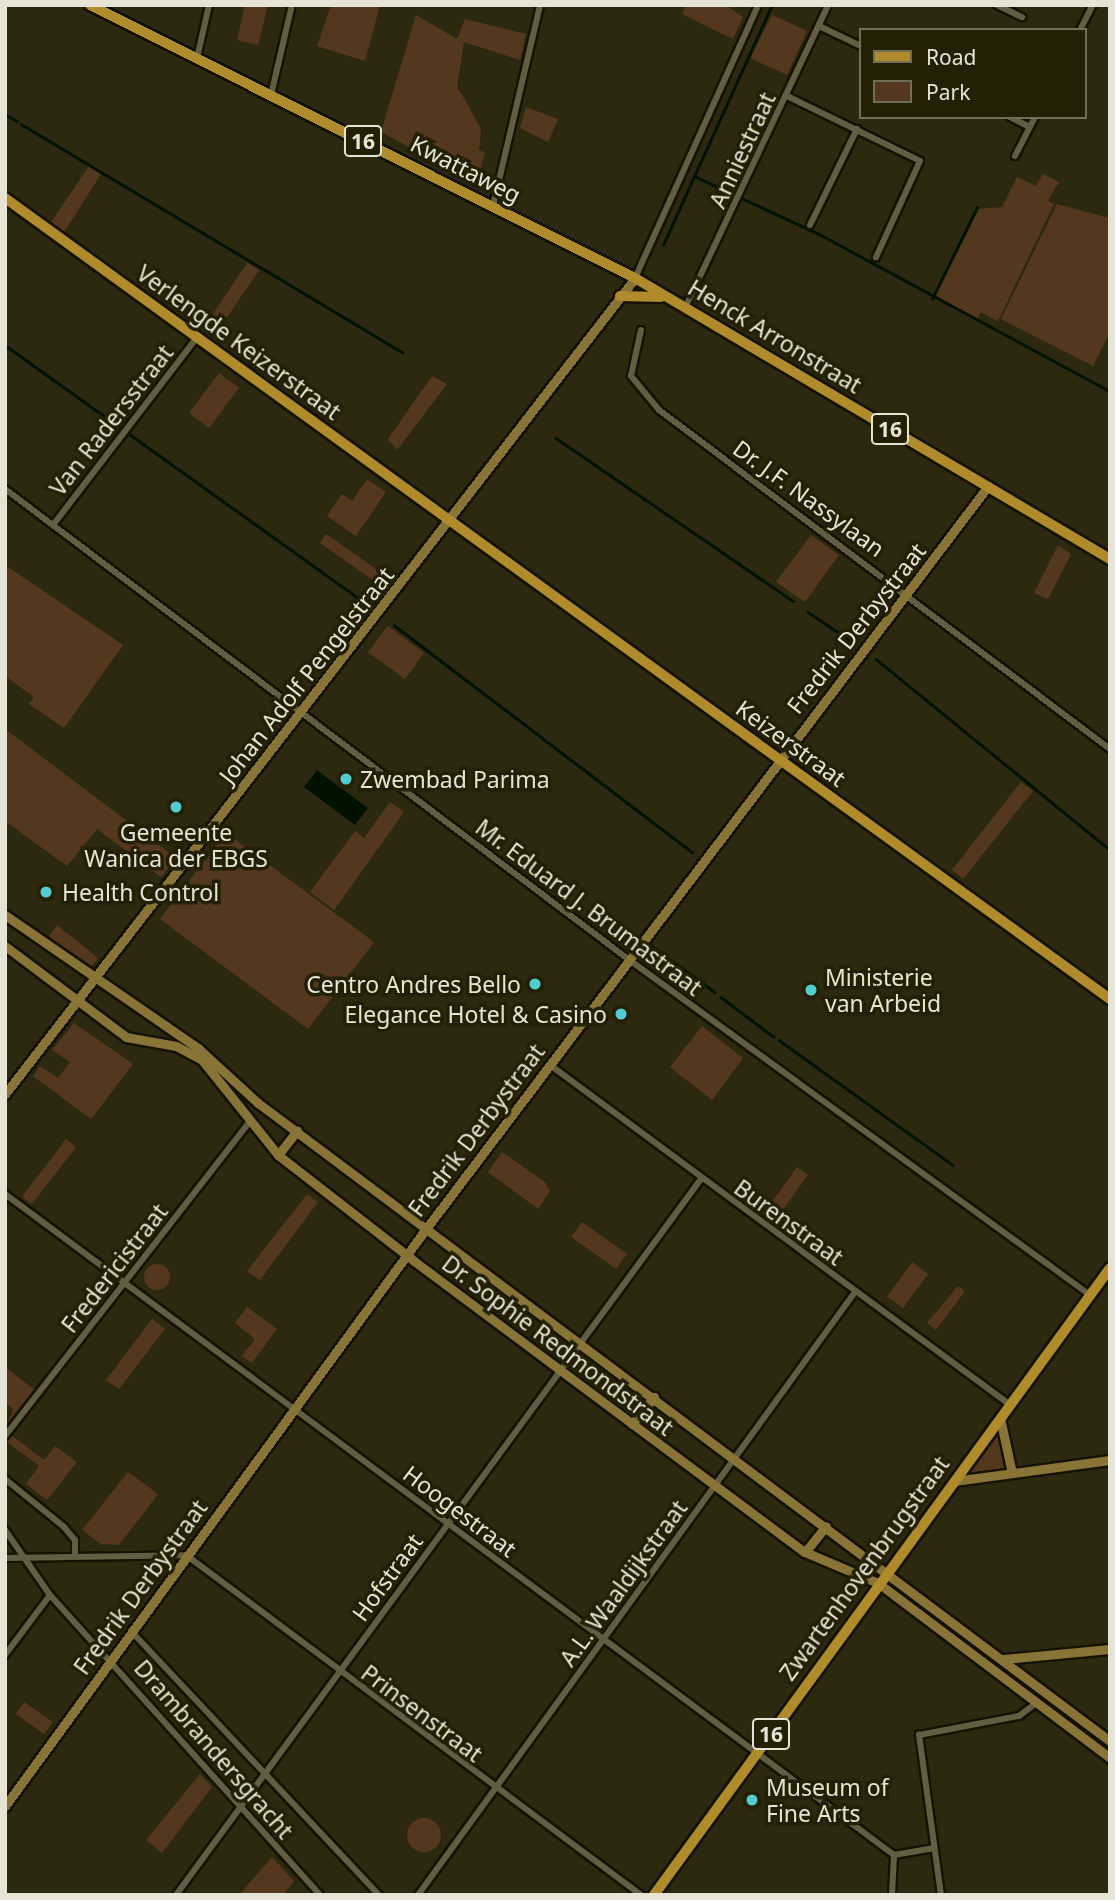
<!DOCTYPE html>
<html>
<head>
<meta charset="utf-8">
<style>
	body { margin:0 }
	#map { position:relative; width:1115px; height:1900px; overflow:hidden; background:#2d2910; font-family:"Noto Sans",sans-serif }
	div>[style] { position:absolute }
	.green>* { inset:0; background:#54381e }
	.round { border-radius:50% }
	.water>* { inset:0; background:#011300 }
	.stream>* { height:2.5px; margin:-1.25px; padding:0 1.25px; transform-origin:1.25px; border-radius:1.25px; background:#011300 }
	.roads { filter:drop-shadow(2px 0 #151200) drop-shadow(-2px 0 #151200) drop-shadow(0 2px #151200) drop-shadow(0 -2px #151200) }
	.street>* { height:6px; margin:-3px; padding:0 3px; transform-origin:3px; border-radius:3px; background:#625e43 }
	.secondary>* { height:9px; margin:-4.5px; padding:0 4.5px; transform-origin:4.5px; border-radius:4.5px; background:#897438 }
	.primary>* { height:10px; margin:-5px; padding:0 5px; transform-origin:5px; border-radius:5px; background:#af8b2c }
	.dots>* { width:19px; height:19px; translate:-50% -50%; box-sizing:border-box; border:4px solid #232006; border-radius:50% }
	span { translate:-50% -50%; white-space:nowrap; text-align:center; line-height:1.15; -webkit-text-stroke:7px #232006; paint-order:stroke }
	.shield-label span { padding:2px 5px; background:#232006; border:2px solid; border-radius:5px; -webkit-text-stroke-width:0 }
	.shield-label { font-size:21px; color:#e6e4d5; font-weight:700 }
	.street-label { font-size:23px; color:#e6e4d5 }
	.poi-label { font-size:23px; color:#e6e4d5 }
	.left { translate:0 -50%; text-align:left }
	.right { translate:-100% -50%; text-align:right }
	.frame { position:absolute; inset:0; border:7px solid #e6e4d5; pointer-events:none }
	.legend { position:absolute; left:859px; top:28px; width:228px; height:91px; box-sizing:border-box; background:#232006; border:2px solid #716e59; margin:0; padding:9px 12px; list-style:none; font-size:21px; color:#e6e4d5 }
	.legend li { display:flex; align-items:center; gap:14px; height:35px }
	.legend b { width:35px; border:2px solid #716e59 }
</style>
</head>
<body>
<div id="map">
	<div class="green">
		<div style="clip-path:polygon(245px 5px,268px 5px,258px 45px,237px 40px)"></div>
		<div style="clip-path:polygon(331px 5px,380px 5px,365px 61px,317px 46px)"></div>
		<div style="clip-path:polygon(686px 5px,726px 5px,743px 17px,733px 39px,682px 14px)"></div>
		<div style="clip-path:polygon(416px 15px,457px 39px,465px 19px,526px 34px,520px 60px,464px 42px,457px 86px,481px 129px,479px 150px,485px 153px,476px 183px,381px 132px)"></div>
		<div style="clip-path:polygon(772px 15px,807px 31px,787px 75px,750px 58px)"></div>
		<div style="clip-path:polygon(526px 107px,558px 119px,548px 142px,520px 128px)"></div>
		<div style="clip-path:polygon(89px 166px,101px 174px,63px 234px,50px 224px)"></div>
		<div style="clip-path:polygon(1043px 174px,1059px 182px,1048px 201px,1054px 204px,998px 321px,981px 312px,977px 320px,934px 298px,979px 209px,1002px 207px,1017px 177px,1036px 186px)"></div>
		<div style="clip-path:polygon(1057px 204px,1110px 218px,1110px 332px,1093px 366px,1001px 319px)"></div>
		<div style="clip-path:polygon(247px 263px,259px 270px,215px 335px,204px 327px)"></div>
		<div style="clip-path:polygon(219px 373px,239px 388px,209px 428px,189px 413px)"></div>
		<div style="clip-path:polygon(432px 376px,447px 384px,397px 450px,388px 439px)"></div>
		<div style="clip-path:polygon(367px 479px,386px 492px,356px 536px,327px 516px,342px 494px,352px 501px)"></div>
		<div style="clip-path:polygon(326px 534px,389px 578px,383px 587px,320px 543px)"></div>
		<div style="clip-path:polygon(811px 535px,839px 555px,805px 602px,776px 582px)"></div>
		<div style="clip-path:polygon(1058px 545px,1071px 554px,1048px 599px,1034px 593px)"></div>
		<div style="clip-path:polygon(5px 565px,123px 645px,64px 728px,29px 704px,34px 697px,5px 676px)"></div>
		<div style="clip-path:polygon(388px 626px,424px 653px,405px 679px,368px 652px)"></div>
		<div style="clip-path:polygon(5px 729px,176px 858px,161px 877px,97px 829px,67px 866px,5px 821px)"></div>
		<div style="clip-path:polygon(1021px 782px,1033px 791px,963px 879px,952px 870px)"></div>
		<div style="clip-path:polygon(390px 802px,404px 812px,334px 910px,310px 892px,355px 831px,364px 838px)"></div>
		<div style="clip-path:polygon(226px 833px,374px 942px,308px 1029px,160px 919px)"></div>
		<div style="clip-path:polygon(57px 925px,98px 958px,89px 971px,47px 939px)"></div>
		<div style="clip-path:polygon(74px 1023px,133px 1064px,91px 1119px,33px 1076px,40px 1066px,58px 1078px,70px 1062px,52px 1050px)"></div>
		<div style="clip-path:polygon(702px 1026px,743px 1058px,712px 1100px,670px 1067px)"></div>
		<div style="clip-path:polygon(66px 1139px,76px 1147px,32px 1204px,22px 1197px)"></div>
		<div style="clip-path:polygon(502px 1152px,545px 1182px,550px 1191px,538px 1209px,488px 1172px)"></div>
		<div style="clip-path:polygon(797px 1167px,808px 1175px,777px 1218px,766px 1210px)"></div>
		<div style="clip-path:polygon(307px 1194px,318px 1202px,260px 1280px,247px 1271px)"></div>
		<div style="clip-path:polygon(582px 1222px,627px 1254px,616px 1269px,571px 1237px)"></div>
		<div style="clip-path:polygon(912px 1262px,928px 1274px,903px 1308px,887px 1297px)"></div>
		<div class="round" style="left:144px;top:1264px;width:26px;height:26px"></div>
		<div style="clip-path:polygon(958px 1286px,965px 1291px,936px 1330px,927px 1323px)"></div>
		<div style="clip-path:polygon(247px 1307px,277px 1329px,252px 1363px,242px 1356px,255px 1339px,235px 1323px)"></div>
		<div style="clip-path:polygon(152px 1319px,165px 1329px,119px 1389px,106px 1380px)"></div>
		<div style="clip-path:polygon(5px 1367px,36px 1391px,5px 1432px,13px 1409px,5px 1402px)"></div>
		<div style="clip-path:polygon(998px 1431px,1004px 1469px,967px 1473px)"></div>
		<div style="clip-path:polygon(11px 1435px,44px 1460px,55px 1446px,77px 1462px,47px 1500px,26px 1484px,39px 1466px,6px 1441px)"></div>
		<div style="clip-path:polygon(128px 1472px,158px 1494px,119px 1545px,101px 1544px,82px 1530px)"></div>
		<div style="clip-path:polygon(24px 1702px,53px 1722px,44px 1734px,16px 1714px)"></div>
		<div style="clip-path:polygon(200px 1774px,212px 1787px,162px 1853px,146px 1840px)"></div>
		<div class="round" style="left:407px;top:1818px;width:34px;height:34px"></div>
		<div style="clip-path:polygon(272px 1857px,294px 1881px,283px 1895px,239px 1895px)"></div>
	</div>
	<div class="water">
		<div style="clip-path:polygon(317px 770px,368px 808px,355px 825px,304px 787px)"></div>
	</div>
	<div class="stream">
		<div style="left:5px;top:114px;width:14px;rotate:30deg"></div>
		<div style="left:21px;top:124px;width:445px;rotate:30.9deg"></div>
		<div style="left:694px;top:176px;width:140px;rotate:24.9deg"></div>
		<div style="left:821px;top:235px;width:328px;rotate:28.4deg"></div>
		<div style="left:663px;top:245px;width:264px;rotate:-65.6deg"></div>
		<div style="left:932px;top:299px;width:102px;rotate:-63.9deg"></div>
		<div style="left:5px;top:345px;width:452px;rotate:35.6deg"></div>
		<div style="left:556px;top:438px;width:288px;rotate:34.5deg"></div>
		<div style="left:808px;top:612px;width:52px;rotate:34deg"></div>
		<div style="left:394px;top:625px;width:375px;rotate:37.3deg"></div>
		<div style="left:876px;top:659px;width:302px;rotate:39.2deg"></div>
		<div style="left:648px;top:943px;width:83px;rotate:36.2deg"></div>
		<div style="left:721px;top:997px;width:66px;rotate:37deg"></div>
		<div style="left:779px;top:1040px;width:214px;rotate:35.7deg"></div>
	</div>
	<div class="roads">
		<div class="street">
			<div style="left:997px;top:5px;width:28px;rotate:26deg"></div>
			<div style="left:819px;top:26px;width:47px;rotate:25.5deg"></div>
			<div style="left:1080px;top:30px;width:28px;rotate:-63deg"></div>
			<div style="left:197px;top:58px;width:54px;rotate:-77.2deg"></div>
			<div style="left:271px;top:95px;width:92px;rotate:-76.9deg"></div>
			<div style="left:787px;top:96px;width:148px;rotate:26deg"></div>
			<div style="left:920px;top:161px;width:106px;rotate:114.6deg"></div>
			<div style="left:1010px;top:117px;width:22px;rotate:27deg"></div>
			<div style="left:1015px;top:156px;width:44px;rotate:-62.9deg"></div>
			<div style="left:493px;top:206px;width:206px;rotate:-76.8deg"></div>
			<div style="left:810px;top:225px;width:107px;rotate:-63.9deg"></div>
			<div style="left:635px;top:278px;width:299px;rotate:-65.7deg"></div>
			<div style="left:685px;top:308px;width:335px;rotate:-64.7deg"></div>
			<div style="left:641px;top:330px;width:47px;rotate:102.3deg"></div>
			<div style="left:631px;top:376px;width:44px;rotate:50.5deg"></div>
			<div style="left:659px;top:410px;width:564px;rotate:36.93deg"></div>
			<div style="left:5px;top:489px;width:780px;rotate:37.03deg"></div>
			<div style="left:628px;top:959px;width:571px;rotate:36.03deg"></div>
			<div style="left:53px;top:525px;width:237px;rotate:-52.5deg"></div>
			<div style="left:550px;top:1065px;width:571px;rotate:36.45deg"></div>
			<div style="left:5px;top:1194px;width:1108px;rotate:36.63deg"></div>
			<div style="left:5px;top:1436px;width:399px;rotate:-52.1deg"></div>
			<div style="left:5px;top:1479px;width:76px;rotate:39.1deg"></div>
			<div style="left:64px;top:1527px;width:17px;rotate:50deg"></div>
			<div style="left:75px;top:1540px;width:16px;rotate:90deg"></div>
			<div style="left:5px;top:1530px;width:79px;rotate:55.3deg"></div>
			<div style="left:50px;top:1595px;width:404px;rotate:48deg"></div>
			<div style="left:5px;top:1558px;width:181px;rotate:-0.9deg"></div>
			<div style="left:186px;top:1555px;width:568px;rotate:36.77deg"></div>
			<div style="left:131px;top:1631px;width:362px;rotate:46.8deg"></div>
			<div style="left:5px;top:1655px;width:75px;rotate:-53.1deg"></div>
			<div style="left:176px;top:1895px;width:888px;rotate:-53.75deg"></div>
			<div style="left:418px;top:1895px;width:745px;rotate:-54.07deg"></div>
			<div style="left:892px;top:1895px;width:40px;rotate:-87.1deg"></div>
			<div style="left:894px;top:1855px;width:41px;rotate:-9.9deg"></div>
			<div style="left:941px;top:1895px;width:162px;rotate:-97.8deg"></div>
			<div style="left:919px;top:1735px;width:102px;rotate:-10.8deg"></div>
			<div style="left:1019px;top:1716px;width:20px;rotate:-37deg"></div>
		</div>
		<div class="secondary">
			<div style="left:5px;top:915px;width:236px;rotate:34.6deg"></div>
			<div style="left:199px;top:1049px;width:80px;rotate:42.5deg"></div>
			<div style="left:258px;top:1103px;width:1064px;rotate:36.83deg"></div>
			<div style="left:5px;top:946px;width:151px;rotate:36.9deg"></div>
			<div style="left:126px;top:1037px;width:51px;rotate:10.2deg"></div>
			<div style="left:176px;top:1046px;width:30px;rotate:28deg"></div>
			<div style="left:202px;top:1060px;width:122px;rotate:51.3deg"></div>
			<div style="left:278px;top:1155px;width:172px;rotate:37.9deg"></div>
			<div style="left:414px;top:1261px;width:487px;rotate:36.7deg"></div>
			<div style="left:805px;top:1552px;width:79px;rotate:23deg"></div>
			<div style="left:878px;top:1583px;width:291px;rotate:37deg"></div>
			<div style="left:5px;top:1094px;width:1031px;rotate:-52.33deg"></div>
			<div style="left:278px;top:1155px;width:31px;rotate:-52deg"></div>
			<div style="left:1000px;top:1418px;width:56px;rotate:77.7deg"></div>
			<div style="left:632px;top:1424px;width:35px;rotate:-51deg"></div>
			<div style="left:954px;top:1481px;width:157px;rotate:-7.7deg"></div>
			<div style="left:805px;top:1552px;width:33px;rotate:-51deg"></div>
			<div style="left:1004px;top:1659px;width:106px;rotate:-5.4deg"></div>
			<div style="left:5px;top:1806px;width:713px;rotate:-53.9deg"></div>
			<div style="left:425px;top:1230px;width:933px;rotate:-52.88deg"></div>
		</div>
		<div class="primary">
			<div style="left:90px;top:5px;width:610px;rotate:26.61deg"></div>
			<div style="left:635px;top:278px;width:552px;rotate:30.61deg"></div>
			<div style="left:5px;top:198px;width:1365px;rotate:35.94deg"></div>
			<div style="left:620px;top:296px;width:41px;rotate:1.4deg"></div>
			<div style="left:654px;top:1895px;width:775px;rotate:-53.97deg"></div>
		</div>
	</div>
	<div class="dots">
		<div style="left:346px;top:779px;background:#52cdcf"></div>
		<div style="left:176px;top:807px;background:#52cdcf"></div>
		<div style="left:46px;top:892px;background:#52cdcf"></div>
		<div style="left:535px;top:984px;background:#52cdcf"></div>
		<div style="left:811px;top:990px;background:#52cdcf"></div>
		<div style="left:621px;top:1014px;background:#52cdcf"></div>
		<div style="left:752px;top:1800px;background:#52cdcf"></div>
	</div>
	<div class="shield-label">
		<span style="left:363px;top:141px">16</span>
		<span style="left:890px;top:429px">16</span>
		<span style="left:771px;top:1734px">16</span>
	</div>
	<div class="street-label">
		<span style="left:742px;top:150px;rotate:-65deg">Anniestraat</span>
		<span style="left:466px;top:169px;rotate:27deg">Kwattaweg</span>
		<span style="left:775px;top:336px;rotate:31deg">Henck Arronstraat</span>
		<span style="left:239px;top:342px;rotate:36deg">Verlengde Keizerstraat</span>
		<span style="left:111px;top:420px;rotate:-52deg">Van Radersstraat</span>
		<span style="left:809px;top:498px;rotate:36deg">Dr. J.F. Nassylaan</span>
		<span style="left:856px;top:628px;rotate:-52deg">Fredrik Derbystraat</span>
		<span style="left:306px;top:675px;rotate:-52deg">Johan Adolf Pengelstraat</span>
		<span style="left:791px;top:743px;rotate:36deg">Keizerstraat</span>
		<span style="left:589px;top:907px;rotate:37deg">Mr. Eduard J. Brumastraat</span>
		<span style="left:476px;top:1130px;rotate:-53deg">Fredrik Derbystraat</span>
		<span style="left:789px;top:1222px;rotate:36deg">Burenstraat</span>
		<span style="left:114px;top:1268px;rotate:-52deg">Fredericistraat</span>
		<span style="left:558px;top:1345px;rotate:37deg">Dr. Sophie Redmondstraat</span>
		<span style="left:460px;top:1511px;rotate:37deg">Hoogestraat</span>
		<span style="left:864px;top:1568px;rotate:-54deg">Zwartenhovenbrugstraat</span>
		<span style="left:387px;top:1577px;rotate:-54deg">Hofstraat</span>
		<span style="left:623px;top:1583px;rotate:-54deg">A.L. Waaldijkstraat</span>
		<span style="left:140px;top:1587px;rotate:-54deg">Fredrik Derbystraat</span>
		<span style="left:422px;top:1713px;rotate:37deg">Prinsenstraat</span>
		<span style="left:214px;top:1749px;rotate:49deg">Drambrandersgracht</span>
	</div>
	<div class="poi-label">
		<span class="left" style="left:360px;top:779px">Zwembad Parima</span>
		<span style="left:176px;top:845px">Gemeente<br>Wanica der EBGS</span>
		<span class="left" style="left:62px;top:892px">Health Control</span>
		<span class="left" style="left:825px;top:990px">Ministerie<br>van Arbeid</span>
		<span class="right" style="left:521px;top:984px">Centro Andres Bello</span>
		<span class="right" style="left:607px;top:1014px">Elegance Hotel &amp; Casino</span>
		<span class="left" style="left:766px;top:1800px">Museum of<br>Fine Arts</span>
	</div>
	<div class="frame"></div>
	<ul class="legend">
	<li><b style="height:9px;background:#af8b2c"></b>Road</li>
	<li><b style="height:19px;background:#54381e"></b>Park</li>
	</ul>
</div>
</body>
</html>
